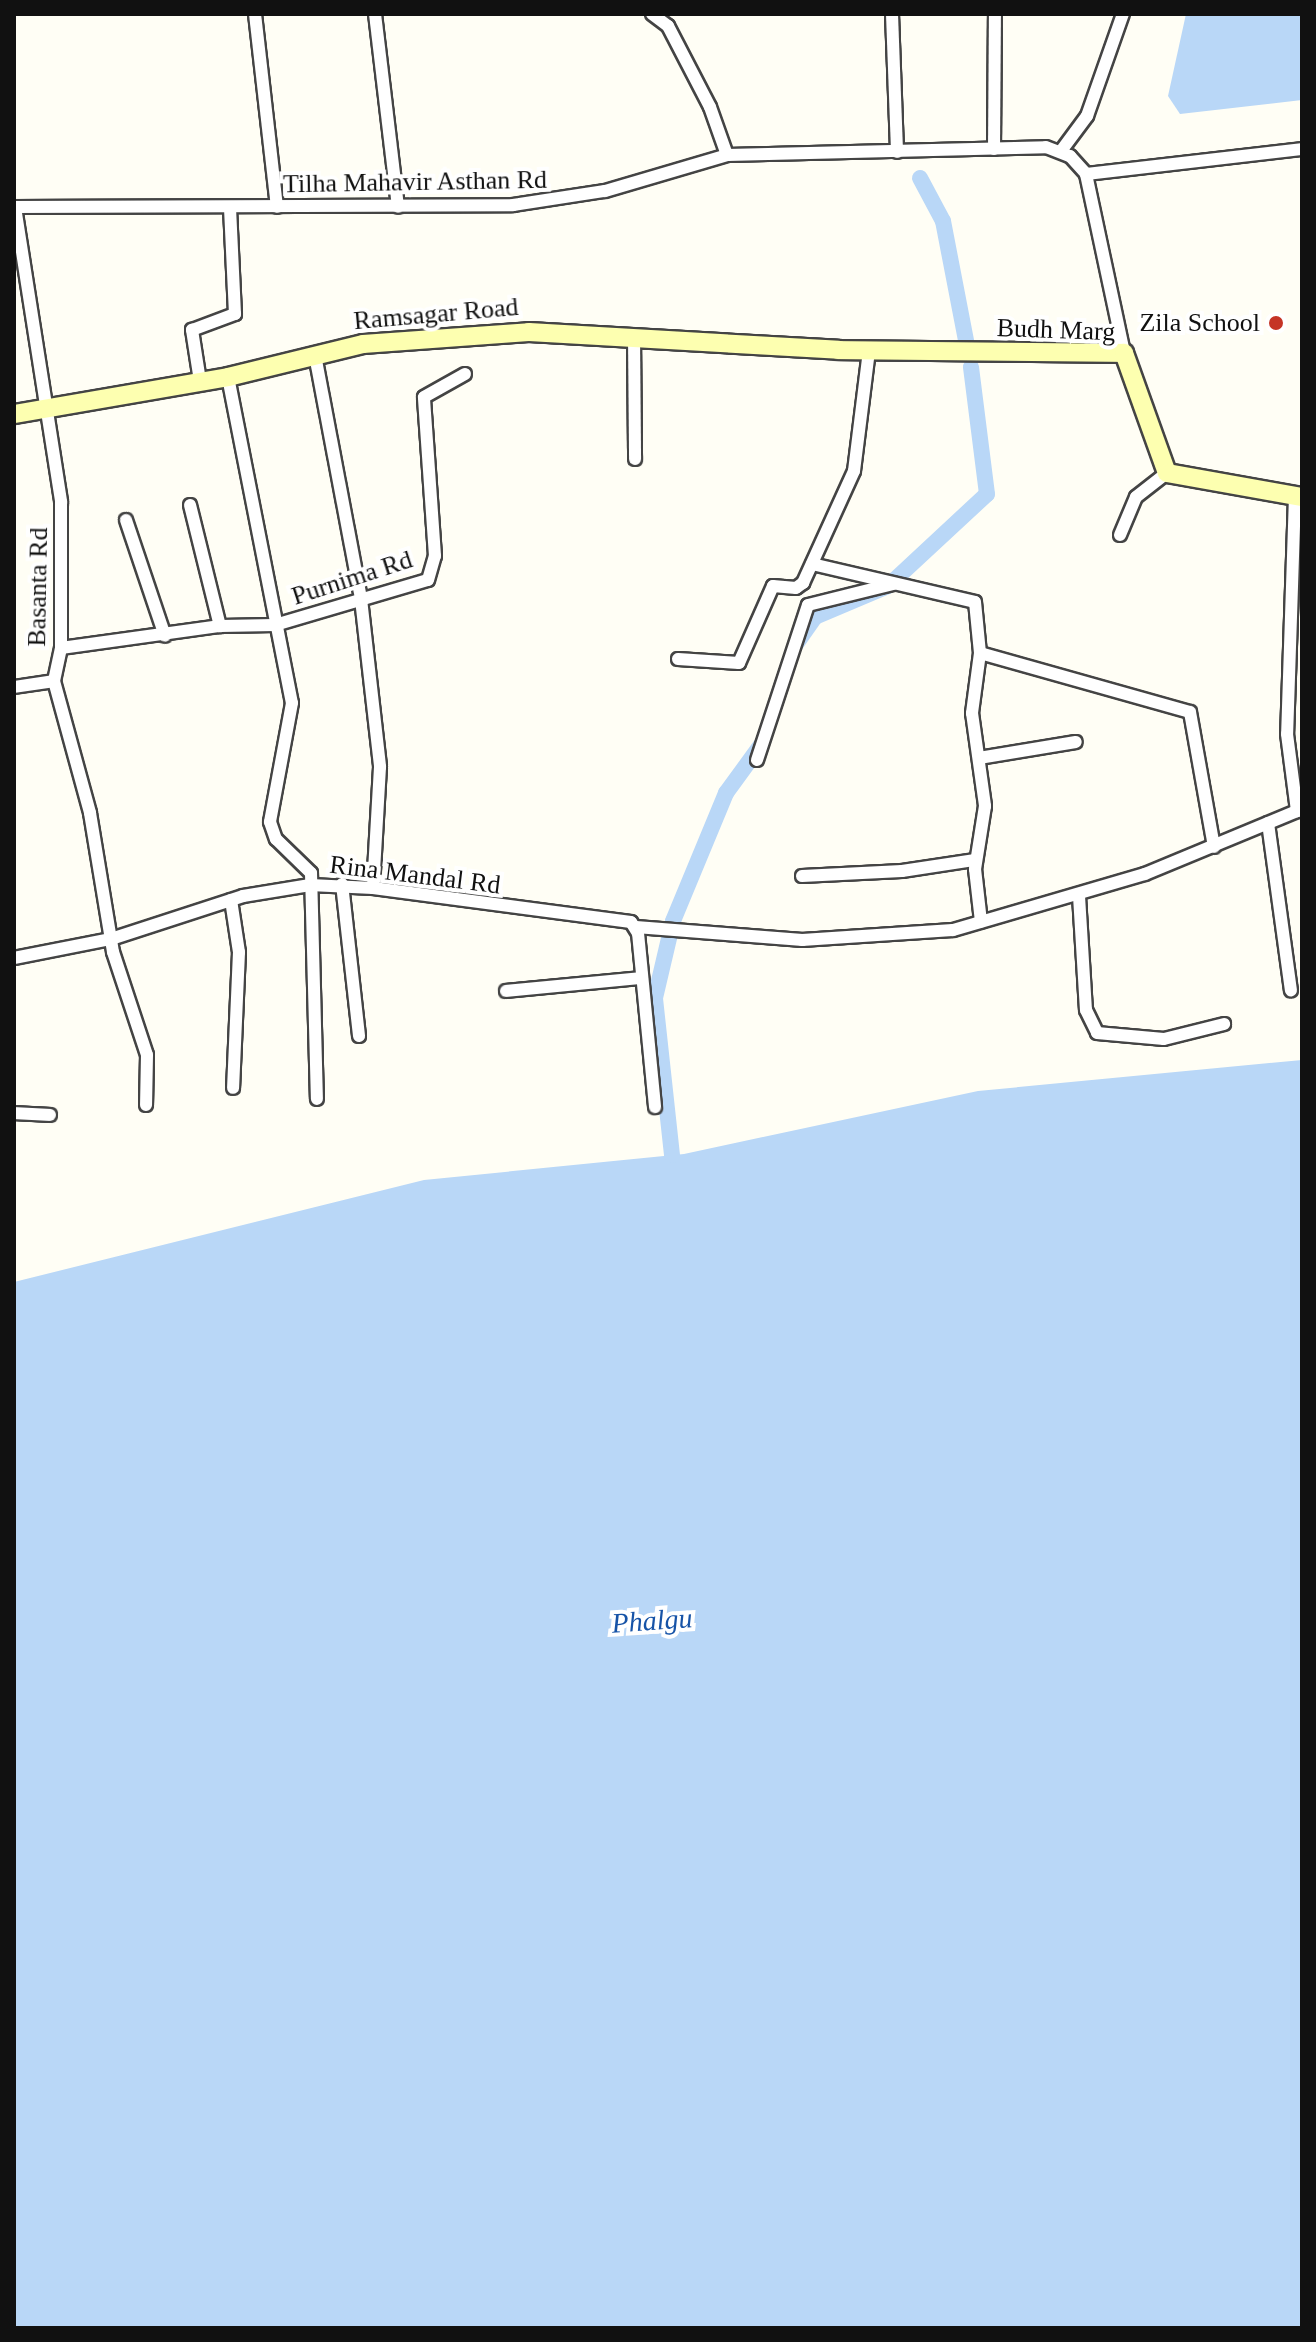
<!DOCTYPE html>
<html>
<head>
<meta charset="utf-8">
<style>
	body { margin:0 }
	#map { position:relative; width:1316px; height:2342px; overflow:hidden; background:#fffef5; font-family:"Times New Roman",serif }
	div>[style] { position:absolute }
	.water>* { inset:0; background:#b9d7f7 }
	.canal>* { height:16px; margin:-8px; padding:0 8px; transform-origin:8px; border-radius:8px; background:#b9d7f7 }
	.roads { filter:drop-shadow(2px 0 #444) drop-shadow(-2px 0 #444) drop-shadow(0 2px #444) drop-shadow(0 -2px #444) }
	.street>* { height:12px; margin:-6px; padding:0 6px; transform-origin:6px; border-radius:6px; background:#fff }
	.secondary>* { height:18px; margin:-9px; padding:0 9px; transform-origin:9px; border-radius:9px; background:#fdffb0 }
	.dots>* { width:22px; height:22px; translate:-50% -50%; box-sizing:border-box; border:4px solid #fff; border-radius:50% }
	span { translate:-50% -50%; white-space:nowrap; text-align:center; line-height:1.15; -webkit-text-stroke:8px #fff; paint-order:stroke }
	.street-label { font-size:26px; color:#111 }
	.poi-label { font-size:26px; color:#111 }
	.right { translate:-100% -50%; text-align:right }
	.water-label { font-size:28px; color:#1653a7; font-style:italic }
	.frame { position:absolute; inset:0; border:16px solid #111; pointer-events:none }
</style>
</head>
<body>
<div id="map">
	<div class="water">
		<div style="clip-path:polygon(1186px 14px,1302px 14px,1302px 100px,1180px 114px,1168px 96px)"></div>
		<div style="clip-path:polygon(1302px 1060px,1302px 2328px,14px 2328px,14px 1282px,424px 1180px,684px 1154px,978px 1091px)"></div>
	</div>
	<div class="canal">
		<div style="left:920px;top:178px;width:49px;rotate:61.9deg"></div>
		<div style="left:943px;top:221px;width:122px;rotate:79.1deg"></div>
		<div style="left:794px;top:647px;width:37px;rotate:-55deg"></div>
		<div style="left:815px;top:617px;width:79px;rotate:-23deg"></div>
		<div style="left:888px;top:586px;width:135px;rotate:-42.9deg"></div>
		<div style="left:987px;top:494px;width:128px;rotate:-97.2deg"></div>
		<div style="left:672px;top:1155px;width:158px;rotate:-96.2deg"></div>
		<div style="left:655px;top:998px;width:79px;rotate:-76.8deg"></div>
		<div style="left:673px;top:921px;width:139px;rotate:-67.5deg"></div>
		<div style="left:726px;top:793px;width:59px;rotate:-53.9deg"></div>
	</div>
	<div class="roads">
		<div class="street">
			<div style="left:255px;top:14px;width:194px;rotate:83.5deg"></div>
			<div style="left:375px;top:14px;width:194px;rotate:83.2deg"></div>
			<div style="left:652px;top:14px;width:20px;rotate:37deg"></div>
			<div style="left:668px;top:26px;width:91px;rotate:62.6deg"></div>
			<div style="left:710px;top:107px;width:51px;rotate:70.5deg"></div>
			<div style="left:892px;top:14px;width:138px;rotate:87.9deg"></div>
			<div style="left:994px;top:149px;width:135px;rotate:-89.6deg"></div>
			<div style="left:1061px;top:151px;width:44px;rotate:-53.4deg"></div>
			<div style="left:1087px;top:116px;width:108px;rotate:-70.6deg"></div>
			<div style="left:1086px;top:174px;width:217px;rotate:-6.6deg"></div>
			<div style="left:14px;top:207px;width:499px;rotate:-0.2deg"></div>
			<div style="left:513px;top:205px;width:93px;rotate:-8.7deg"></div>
			<div style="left:605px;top:191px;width:127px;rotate:-16.4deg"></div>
			<div style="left:727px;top:155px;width:319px;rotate:-1.4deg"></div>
			<div style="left:1046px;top:147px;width:26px;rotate:21deg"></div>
			<div style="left:1070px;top:156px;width:24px;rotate:48deg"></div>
			<div style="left:1086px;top:174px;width:183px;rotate:78deg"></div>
			<div style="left:15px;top:207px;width:299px;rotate:81.1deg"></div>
			<div style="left:61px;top:502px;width:146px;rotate:90deg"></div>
			<div style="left:61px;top:648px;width:34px;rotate:102deg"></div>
			<div style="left:54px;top:681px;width:137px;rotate:74.7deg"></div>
			<div style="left:90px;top:813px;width:141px;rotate:80.6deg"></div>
			<div style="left:113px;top:952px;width:108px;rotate:71.7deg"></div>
			<div style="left:147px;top:1055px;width:50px;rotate:91.1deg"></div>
			<div style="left:634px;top:336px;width:123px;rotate:89.5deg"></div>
			<div style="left:315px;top:355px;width:248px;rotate:79.3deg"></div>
			<div style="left:361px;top:599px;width:169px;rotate:83.5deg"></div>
			<div style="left:380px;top:767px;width:121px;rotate:93.3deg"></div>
			<div style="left:228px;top:377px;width:332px;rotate:78.9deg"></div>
			<div style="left:292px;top:703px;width:121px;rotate:100.5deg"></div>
			<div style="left:270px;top:822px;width:18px;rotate:71deg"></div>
			<div style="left:276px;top:839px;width:49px;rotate:44.2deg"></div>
			<div style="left:311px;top:873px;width:226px;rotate:88.5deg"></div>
			<div style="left:200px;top:381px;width:52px;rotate:-98.9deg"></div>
			<div style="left:192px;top:330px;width:46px;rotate:-20.4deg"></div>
			<div style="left:235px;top:314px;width:106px;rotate:-92.7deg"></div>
			<div style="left:1295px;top:496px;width:238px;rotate:91.9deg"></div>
			<div style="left:1287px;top:734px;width:78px;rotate:82.6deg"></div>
			<div style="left:190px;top:505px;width:125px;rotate:76.1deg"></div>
			<div style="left:126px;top:520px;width:122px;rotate:71.4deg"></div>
			<div style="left:1120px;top:535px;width:41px;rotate:-67.2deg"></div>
			<div style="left:1136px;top:497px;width:39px;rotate:-38deg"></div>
			<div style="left:812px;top:564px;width:167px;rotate:13.1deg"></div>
			<div style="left:975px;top:602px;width:51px;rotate:84.4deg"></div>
			<div style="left:980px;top:653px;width:61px;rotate:97.6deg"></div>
			<div style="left:972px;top:713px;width:94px;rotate:82deg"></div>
			<div style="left:985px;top:806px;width:64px;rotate:99deg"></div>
			<div style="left:975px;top:869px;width:53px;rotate:83.5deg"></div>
			<div style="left:61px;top:648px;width:161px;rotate:-7.9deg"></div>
			<div style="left:220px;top:626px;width:55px;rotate:-1deg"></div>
			<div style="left:275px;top:625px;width:159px;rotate:-16.4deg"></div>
			<div style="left:428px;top:580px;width:25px;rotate:-74deg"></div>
			<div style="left:435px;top:556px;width:159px;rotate:-94deg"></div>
			<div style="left:424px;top:397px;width:47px;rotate:-29.3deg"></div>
			<div style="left:980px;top:653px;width:218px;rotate:15.7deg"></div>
			<div style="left:1190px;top:712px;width:137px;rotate:79.9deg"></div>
			<div style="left:678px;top:659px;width:61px;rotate:3.8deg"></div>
			<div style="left:739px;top:663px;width:84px;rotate:-66.2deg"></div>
			<div style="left:773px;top:586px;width:23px;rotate:5deg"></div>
			<div style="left:796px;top:588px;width:9px;rotate:-36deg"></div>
			<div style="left:803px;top:583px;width:123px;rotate:-65.5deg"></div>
			<div style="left:854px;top:471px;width:121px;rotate:-82.9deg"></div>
			<div style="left:14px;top:687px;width:40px;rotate:-8.5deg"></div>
			<div style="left:979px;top:758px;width:98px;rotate:-9.4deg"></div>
			<div style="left:757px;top:760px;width:163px;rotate:-71.8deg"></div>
			<div style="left:808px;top:605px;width:88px;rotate:-13.9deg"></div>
			<div style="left:1268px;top:823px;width:169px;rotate:82.2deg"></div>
			<div style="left:802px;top:876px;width:100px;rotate:-2.9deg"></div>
			<div style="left:902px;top:871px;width:74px;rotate:-8.6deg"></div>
			<div style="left:342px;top:884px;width:153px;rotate:83.6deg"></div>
			<div style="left:1079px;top:896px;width:114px;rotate:86.5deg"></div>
			<div style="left:1086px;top:1010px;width:25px;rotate:64deg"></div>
			<div style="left:1097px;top:1033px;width:67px;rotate:5.1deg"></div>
			<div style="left:1164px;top:1039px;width:62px;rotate:-14deg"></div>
			<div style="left:231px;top:900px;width:53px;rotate:81.3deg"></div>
			<div style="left:239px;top:952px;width:136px;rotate:92.5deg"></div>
			<div style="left:636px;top:927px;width:167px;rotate:4.5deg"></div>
			<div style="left:802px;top:940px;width:151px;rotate:-3.8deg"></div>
			<div style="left:953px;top:930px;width:200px;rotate:-16.3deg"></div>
			<div style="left:1145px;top:874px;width:170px;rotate:-22.5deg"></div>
			<div style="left:14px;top:958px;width:99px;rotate:-11.1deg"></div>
			<div style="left:111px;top:939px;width:139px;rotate:-18deg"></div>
			<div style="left:243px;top:896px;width:68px;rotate:-9.3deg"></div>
			<div style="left:310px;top:885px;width:63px;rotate:2.7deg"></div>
			<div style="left:373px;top:888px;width:260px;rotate:7.5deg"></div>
			<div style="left:631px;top:922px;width:13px;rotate:58deg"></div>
			<div style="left:638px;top:933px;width:175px;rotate:84.4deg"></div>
			<div style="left:506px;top:991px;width:136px;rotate:-5.5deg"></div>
			<div style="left:14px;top:1113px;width:36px;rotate:3deg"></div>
		</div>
		<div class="secondary">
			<div style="left:14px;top:414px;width:217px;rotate:-9.8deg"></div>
			<div style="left:228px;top:377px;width:139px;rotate:-13.7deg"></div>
			<div style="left:363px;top:344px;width:166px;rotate:-4.1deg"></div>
			<div style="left:529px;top:332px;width:310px;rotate:3.3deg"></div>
			<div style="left:838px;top:350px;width:286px;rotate:0.6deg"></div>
			<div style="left:1124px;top:353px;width:127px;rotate:70.3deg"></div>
			<div style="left:1167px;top:473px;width:137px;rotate:10.1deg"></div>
		</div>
	</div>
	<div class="dots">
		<div style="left:1276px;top:323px;background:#c53425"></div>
	</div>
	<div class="street-label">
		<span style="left:415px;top:182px;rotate:-1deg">Tilha Mahavir Asthan Rd</span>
		<span style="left:436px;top:314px;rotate:-5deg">Ramsagar Road</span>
		<span style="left:1056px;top:330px;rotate:2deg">Budh Marg</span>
		<span style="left:352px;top:578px;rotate:-18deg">Purnima Rd</span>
		<span style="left:38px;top:587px;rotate:-89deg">Basanta Rd</span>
		<span style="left:415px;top:875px;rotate:7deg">Rina Mandal Rd</span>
	</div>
	<div class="poi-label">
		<span class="right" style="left:1260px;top:323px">Zila School</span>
	</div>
	<div class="water-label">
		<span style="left:652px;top:1621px;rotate:-4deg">Phalgu</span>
	</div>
	<div class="frame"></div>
</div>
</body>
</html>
